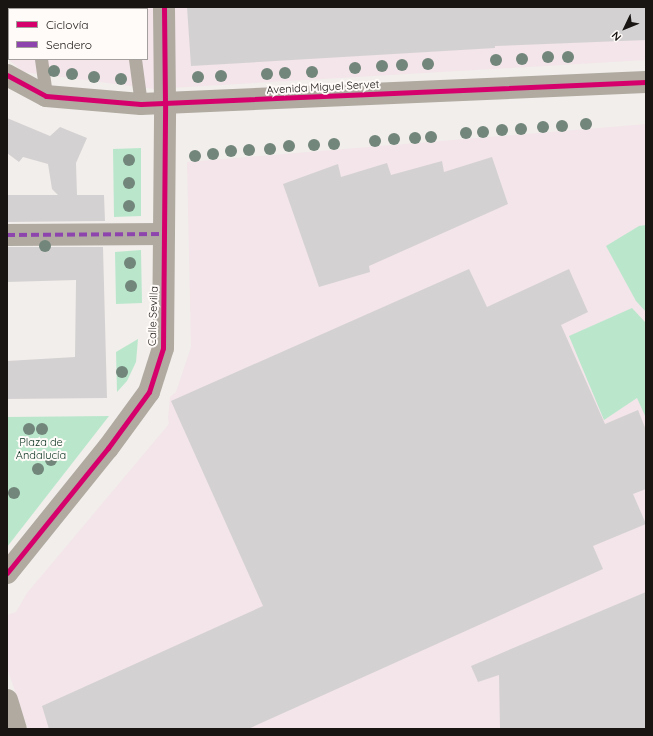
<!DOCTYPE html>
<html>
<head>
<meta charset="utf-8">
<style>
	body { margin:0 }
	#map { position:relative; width:653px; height:736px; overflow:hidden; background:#f2eeeb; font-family:Quicksand,sans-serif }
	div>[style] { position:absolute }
	.industrial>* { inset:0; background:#f3e5ea }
	.green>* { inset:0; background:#bae7cc }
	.building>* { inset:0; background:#d4d1d2 }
	.lane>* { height:13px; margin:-6.5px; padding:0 6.5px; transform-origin:6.5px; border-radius:6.5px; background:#b0aaa1 }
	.street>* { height:22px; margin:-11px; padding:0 11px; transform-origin:11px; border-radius:11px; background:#b0aaa1 }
	.quiet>* { height:4px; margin-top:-2px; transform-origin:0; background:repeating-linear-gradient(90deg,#8e44ad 0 8px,transparent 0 12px) }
	.cycleway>* { height:5px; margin:-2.5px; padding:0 2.5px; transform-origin:2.5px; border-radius:2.5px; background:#d6006c }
	.trees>* { width:12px; height:12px; margin:-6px; border-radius:50%; background:#72867b }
	span { translate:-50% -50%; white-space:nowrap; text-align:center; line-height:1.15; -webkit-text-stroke:4px #fffbf9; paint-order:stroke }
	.street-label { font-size:11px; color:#181513 }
	.park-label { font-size:11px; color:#09311f }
	.frame { position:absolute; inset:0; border:8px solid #181513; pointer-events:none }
	.legend { position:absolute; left:8px; top:8px; width:140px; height:52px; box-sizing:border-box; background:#fffbf9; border:1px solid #a39f9d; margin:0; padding:5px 7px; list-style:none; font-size:12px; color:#181513 }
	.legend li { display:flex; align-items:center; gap:8px; height:20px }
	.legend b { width:20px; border:1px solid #a39f9d }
	.north { position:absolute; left:605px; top:8px; width:40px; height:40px; -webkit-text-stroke:3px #fffbf9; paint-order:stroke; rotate:227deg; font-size:11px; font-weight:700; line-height:16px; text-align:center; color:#181513 }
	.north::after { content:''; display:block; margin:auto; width:14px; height:18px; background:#181513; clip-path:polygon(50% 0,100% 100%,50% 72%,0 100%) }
</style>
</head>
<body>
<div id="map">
	<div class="industrial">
		<div style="clip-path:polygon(evenodd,7px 7px,646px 7px,646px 60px,154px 89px,23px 72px,7px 58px,7px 7px,9px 9px,147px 9px,147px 59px,9px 59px,9px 9px)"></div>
		<div style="clip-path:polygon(646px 124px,646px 729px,28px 729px,7px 668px,7px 615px,16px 612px,27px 593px,169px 424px,168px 418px,170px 397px,176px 392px,191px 347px,187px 162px)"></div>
	</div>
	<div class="green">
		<div style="clip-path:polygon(141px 148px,141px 216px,114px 217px,113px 149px)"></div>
		<div style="clip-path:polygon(646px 225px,646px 312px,636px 301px,606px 246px,639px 226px)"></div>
		<div style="clip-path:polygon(141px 250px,142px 303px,116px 304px,115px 252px)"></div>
		<div style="clip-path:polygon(632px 308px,646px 323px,646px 418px,637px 398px,604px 420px,569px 336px)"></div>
		<div style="clip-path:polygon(138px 339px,136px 362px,127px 381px,117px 392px,116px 352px)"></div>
		<div style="clip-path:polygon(109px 416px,7px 547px,7px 417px)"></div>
	</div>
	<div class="building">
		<div style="clip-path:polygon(187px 7px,646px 7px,646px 40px,495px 46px,495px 48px,191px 66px)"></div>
		<div style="clip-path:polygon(7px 118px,50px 136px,60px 127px,87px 138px,76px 163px,77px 195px,104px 195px,105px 221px,7px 222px,7px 195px,58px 195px,52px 189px,48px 164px,23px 157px,19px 162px,7px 153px)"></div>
		<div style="clip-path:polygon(492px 157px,508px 204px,369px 266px,370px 272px,319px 287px,283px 184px,338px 164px,341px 177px,387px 163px,391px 175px,442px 161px,444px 172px)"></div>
		<div style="clip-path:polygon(7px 247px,103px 247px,107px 398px,7px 399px,7px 361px,75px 357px,76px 280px,7px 282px)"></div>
		<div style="clip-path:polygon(469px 269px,487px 307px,569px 269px,588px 312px,561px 325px,605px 424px,638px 410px,646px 430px,646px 489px,633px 494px,646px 524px,593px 546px,603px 569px,248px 729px,49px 729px,42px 706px,263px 606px,171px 401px)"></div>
		<div style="clip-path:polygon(646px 592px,646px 729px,500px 729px,499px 675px,478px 682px,471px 666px)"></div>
	</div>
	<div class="lane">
		<div style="left:130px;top:7px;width:2px;rotate:90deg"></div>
		<div style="left:81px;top:9px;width:2px;rotate:-63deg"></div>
		<div style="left:41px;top:59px;width:37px;rotate:82deg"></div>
		<div style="left:135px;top:59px;width:45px;rotate:82.4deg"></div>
	</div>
	<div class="street">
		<div style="left:7px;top:75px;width:44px;rotate:28.3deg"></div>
		<div style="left:46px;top:96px;width:95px;rotate:4.8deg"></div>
		<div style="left:141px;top:104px;width:505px;rotate:-2.49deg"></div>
		<div style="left:7px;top:235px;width:157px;rotate:-0.4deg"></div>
		<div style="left:7px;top:573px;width:161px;rotate:-51.1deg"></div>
		<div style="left:108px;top:448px;width:69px;rotate:-53.8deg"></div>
		<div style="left:149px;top:392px;width:46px;rotate:-72.3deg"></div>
		<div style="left:163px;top:348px;width:244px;rotate:-89.5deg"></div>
		<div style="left:165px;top:104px;width:97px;rotate:-90.6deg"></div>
		<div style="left:7px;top:700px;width:30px;rotate:73deg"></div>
	</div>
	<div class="quiet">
		<div style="left:7px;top:235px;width:157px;rotate:-0.4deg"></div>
	</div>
	<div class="cycleway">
		<div style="left:7px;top:75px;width:44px;rotate:28.3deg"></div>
		<div style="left:46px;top:96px;width:95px;rotate:4.8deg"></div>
		<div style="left:141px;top:104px;width:505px;rotate:-2.49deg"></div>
		<div style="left:7px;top:573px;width:161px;rotate:-51.1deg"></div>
		<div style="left:108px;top:448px;width:69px;rotate:-53.8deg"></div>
		<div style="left:149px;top:392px;width:46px;rotate:-72.3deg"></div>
		<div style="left:163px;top:348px;width:244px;rotate:-89.5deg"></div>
		<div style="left:165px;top:104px;width:97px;rotate:-90.6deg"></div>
	</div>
	<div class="trees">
		<div style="left:548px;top:57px"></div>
		<div style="left:568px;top:57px"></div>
		<div style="left:522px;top:59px"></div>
		<div style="left:496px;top:60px"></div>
		<div style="left:428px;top:64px"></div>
		<div style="left:402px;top:65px"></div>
		<div style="left:382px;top:66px"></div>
		<div style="left:355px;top:68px"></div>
		<div style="left:54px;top:71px"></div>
		<div style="left:312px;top:72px"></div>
		<div style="left:285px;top:73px"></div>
		<div style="left:72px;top:74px"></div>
		<div style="left:267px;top:74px"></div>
		<div style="left:221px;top:76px"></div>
		<div style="left:94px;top:77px"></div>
		<div style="left:198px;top:77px"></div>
		<div style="left:121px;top:79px"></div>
		<div style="left:586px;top:124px"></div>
		<div style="left:562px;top:126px"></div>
		<div style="left:543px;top:127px"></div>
		<div style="left:521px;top:129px"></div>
		<div style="left:502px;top:130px"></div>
		<div style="left:483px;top:132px"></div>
		<div style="left:466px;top:133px"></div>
		<div style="left:431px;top:137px"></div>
		<div style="left:415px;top:138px"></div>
		<div style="left:394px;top:139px"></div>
		<div style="left:375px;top:141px"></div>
		<div style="left:334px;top:144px"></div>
		<div style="left:314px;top:145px"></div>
		<div style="left:289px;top:146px"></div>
		<div style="left:270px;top:149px"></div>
		<div style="left:249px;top:150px"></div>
		<div style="left:231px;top:151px"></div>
		<div style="left:213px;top:154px"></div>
		<div style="left:195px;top:156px"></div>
		<div style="left:129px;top:160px"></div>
		<div style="left:129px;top:183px"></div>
		<div style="left:129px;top:206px"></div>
		<div style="left:45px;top:246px"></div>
		<div style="left:130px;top:263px"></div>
		<div style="left:131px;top:286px"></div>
		<div style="left:122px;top:372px"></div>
		<div style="left:29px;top:429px"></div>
		<div style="left:42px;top:429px"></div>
		<div style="left:51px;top:460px"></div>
		<div style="left:38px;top:469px"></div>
		<div style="left:14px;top:493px"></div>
	</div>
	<div class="street-label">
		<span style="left:323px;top:87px;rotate:-3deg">Avenida Miguel Servet</span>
		<span style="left:153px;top:316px;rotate:-88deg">Calle Sevilla</span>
	</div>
	<div class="park-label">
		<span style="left:41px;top:449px">Plaza de<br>Andalucía</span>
	</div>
	<div class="frame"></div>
	<ul class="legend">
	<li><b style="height:5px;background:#d6006c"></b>Ciclovía</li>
	<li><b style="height:5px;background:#8e44ad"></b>Sendero</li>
	</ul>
	<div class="north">N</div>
</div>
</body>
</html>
